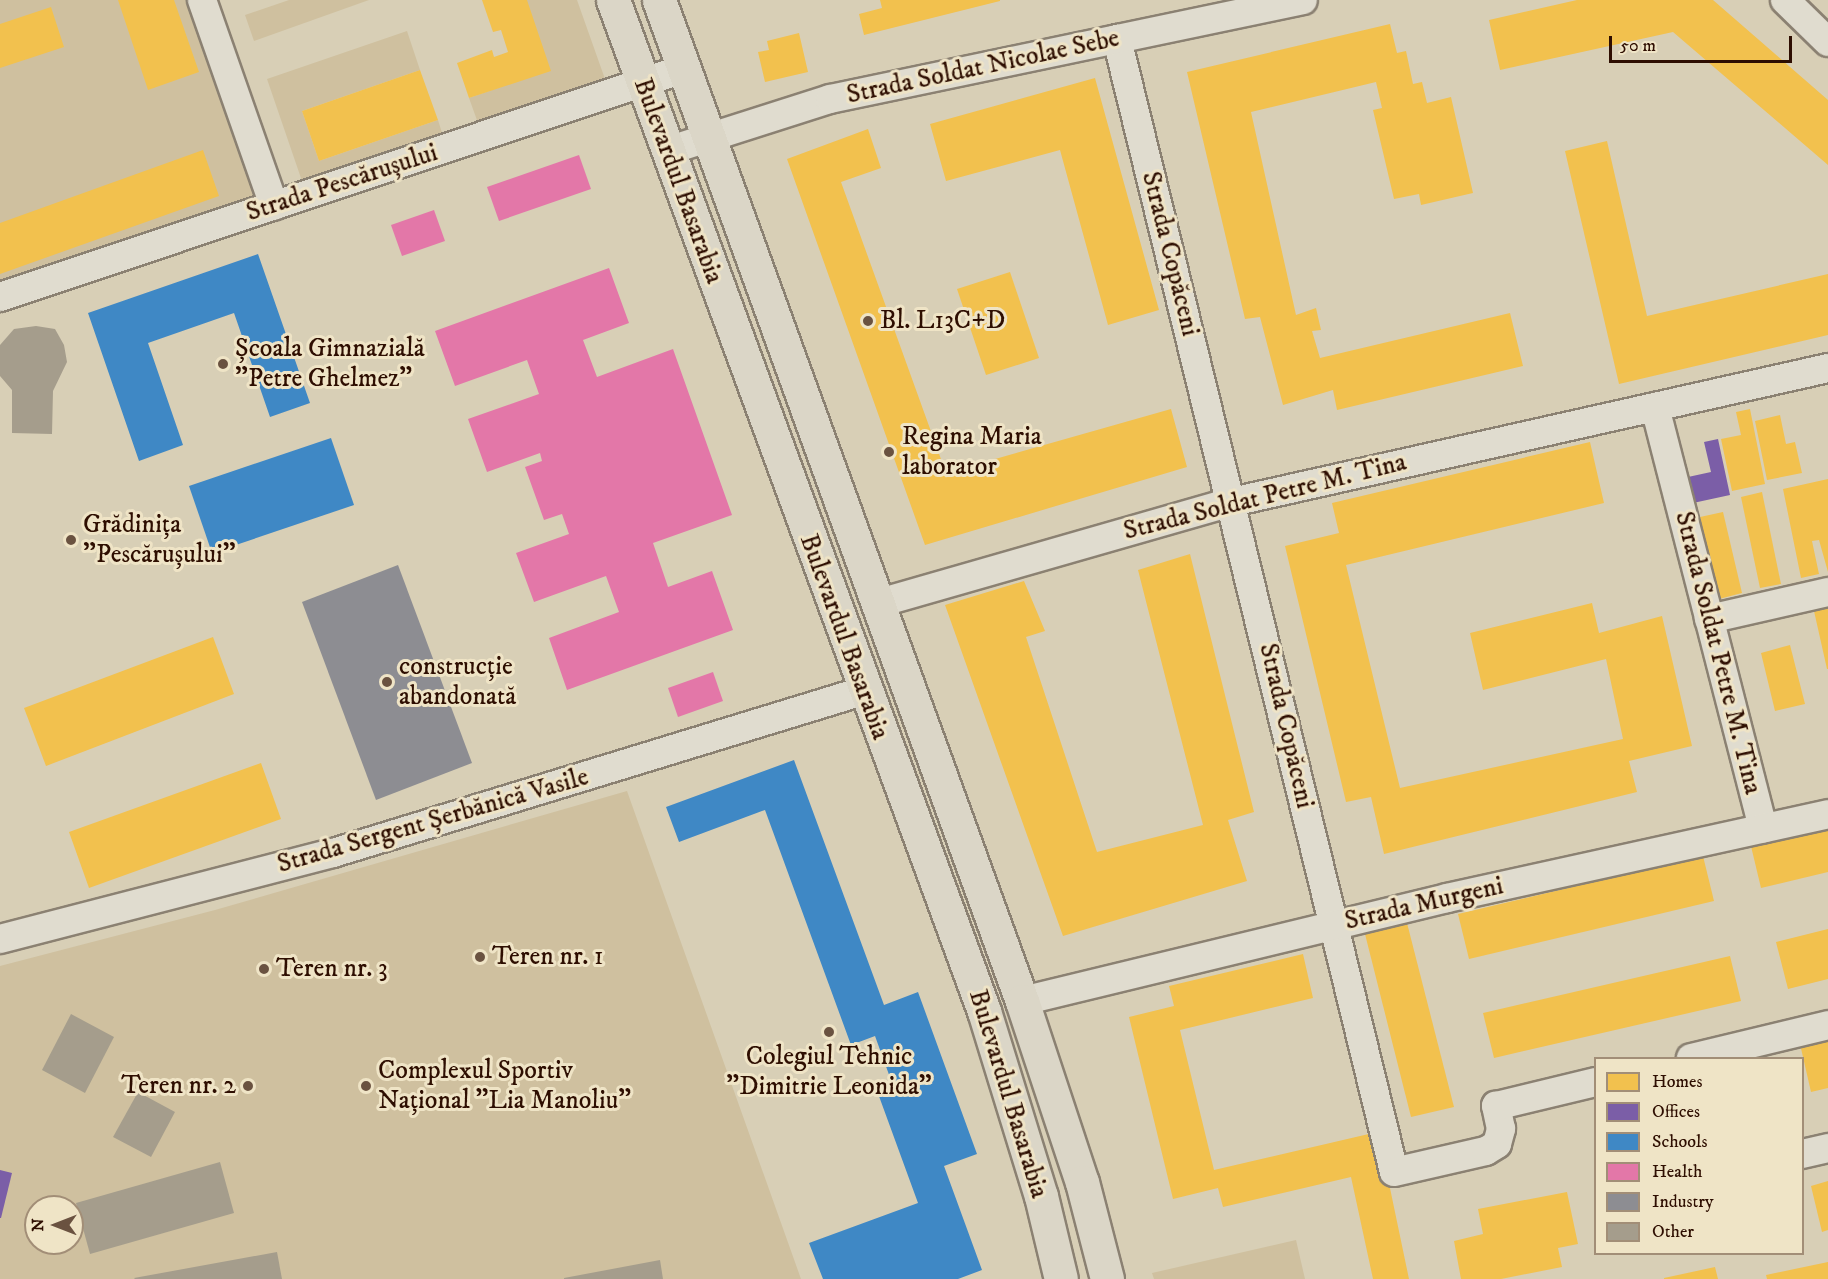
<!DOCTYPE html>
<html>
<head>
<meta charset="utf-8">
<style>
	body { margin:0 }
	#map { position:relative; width:1828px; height:1279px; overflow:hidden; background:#d8cfb6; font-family:"IM FELL DW Pica",serif }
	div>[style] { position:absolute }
	.green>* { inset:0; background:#cfc09f }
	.homes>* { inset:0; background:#f2c14e }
	.offices>* { inset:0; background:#7b5ea7 }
	.schools>* { inset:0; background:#3f88c5 }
	.health>* { inset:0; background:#e377a8 }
	.industry>* { inset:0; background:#8d8d92 }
	.building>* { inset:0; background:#a59d8c }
	.roads { filter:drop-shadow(2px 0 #8b8172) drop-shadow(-2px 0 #8b8172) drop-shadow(0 2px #8b8172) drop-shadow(0 -2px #8b8172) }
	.street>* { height:28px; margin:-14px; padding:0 14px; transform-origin:14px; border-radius:14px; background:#e0dccf }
	.primary>* { height:33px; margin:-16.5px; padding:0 16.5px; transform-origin:16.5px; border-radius:16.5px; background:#dbd6c7 }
	.dots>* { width:16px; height:16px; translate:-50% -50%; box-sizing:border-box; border:3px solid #efe4c6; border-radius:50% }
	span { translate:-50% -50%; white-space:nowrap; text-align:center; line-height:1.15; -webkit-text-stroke:6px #efe4c6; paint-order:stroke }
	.street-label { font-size:26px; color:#2e0e01 }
	.poi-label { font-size:26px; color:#2e0e01 }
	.left { translate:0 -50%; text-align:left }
	.right { translate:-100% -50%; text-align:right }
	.legend { position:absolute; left:1594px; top:1057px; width:210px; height:198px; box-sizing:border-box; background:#efe4c6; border:2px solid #a28e77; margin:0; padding:8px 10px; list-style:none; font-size:18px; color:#2e0e01 }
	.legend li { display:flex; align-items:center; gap:12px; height:30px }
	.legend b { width:30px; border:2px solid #a28e77 }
	.north { position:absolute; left:24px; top:1195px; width:60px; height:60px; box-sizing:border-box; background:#efe4c6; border:2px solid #a28e77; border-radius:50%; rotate:270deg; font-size:16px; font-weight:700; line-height:24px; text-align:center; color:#2e0e01 }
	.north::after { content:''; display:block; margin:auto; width:21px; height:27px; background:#6a5240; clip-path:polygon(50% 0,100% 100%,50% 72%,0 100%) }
	.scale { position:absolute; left:1609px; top:36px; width:183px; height:27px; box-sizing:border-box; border:3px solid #2e0e01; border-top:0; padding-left:8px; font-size:18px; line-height:21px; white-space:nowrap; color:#2e0e01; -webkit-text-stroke:4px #efe4c6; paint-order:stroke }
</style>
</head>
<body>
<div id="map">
	<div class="green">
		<div style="clip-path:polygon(0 0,191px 0,258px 199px,0 285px)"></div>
		<div style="clip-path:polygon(289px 0,369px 0,254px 41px,245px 15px)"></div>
		<div style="clip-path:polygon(526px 0,577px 0,605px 79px,478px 123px,469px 98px,550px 70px)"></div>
		<div style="clip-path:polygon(407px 31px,420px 70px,302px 111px,319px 161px,438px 120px,443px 136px,303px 184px,267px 79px)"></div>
		<div style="clip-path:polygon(evenodd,627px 791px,801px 1279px,0 1279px,0 966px,215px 910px,627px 791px,36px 1207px,72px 1207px,72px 1243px,36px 1243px,36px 1207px)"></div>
		<div style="clip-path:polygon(1296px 1240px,1305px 1279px,1154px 1279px,1152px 1273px)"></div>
	</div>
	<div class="homes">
		<div style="clip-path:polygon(118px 0,174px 0,199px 72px,148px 90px)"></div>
		<div style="clip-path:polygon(482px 0,527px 0,551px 71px,469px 98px,457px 63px,492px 50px,494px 57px,508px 52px,501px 30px,493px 32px)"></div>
		<div style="clip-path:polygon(880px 0,1000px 0,1000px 1px,864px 35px,859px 14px,882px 8px)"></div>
		<div style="clip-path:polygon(1577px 0,1713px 0,1828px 100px,1828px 165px,1673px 32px,1500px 70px,1489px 20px)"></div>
		<div style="clip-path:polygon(51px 7px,64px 47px,0 68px,0 24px)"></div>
		<div style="clip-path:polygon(1390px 24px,1397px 53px,1406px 51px,1413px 84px,1422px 82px,1427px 103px,1451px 97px,1473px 193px,1421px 205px,1419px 194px,1394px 199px,1373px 110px,1382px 108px,1376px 82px,1251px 112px,1296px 315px,1316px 308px,1321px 330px,1312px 331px,1320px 358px,1510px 313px,1523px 366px,1337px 410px,1333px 390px,1283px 405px,1260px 317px,1245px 319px,1187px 72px)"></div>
		<div style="clip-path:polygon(799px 33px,808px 72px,765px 82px,758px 52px,769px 50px,767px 41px)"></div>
		<div style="clip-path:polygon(420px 70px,438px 120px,319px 161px,302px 111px)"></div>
		<div style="clip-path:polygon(1095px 78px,1159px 310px,1108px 325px,1060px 150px,946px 181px,930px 124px)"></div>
		<div style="clip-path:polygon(868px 129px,881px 168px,841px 182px,946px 473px,1171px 409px,1187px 467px,925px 545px,787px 159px)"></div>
		<div style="clip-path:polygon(1607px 141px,1647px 316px,1828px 274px,1828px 335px,1619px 384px,1565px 151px)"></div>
		<div style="clip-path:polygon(203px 150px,219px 196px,0 274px,0 223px)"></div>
		<div style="clip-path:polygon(1010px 272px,1039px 358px,986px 375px,957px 289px)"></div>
		<div style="clip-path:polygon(1750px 409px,1765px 484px,1732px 491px,1721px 439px,1741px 435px,1736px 412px)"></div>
		<div style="clip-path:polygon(1780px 415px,1786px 444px,1795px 442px,1802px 473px,1767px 480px,1755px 421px)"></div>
		<div style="clip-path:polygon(1590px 442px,1604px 503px,1346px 565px,1400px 788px,1623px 739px,1606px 659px,1483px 690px,1470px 633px,1592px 603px,1599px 633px,1662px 616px,1692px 746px,1629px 761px,1637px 792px,1384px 854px,1371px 797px,1346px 802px,1285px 546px,1339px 533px,1332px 503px)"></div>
		<div style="clip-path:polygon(1828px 479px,1828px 572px,1819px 540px,1812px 541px,1819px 574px,1801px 578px,1783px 489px)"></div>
		<div style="clip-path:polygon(1762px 492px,1781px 584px,1760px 588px,1741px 497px)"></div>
		<div style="clip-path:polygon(1723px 512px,1742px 593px,1719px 599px,1700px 517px)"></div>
		<div style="clip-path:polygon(1190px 554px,1254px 812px,1228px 820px,1247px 881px,1063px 936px,945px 605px,1024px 581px,1045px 631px,1026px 637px,1097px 852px,1203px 825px,1138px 570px)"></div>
		<div style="clip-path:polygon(1828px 608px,1828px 669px,1827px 669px,1814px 611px)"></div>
		<div style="clip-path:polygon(213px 637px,234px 694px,46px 766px,24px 708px)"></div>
		<div style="clip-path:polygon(1790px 645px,1805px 704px,1775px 711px,1761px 653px)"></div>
		<div style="clip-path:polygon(261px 763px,281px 819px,89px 888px,69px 832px)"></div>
		<div style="clip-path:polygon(1828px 824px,1828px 872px,1761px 888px,1750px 842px)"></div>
		<div style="clip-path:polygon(1703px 856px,1714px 901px,1469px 959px,1458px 914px)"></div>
		<div style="clip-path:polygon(1407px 923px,1454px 1107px,1411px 1117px,1365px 934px)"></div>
		<div style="clip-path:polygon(1828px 929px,1828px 979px,1788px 989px,1776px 942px)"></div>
		<div style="clip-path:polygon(1303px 954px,1313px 998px,1180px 1030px,1214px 1170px,1373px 1133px,1386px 1169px,1409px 1279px,1373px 1279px,1351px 1177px,1223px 1207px,1218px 1188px,1173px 1199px,1129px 1017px,1174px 1006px,1169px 986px)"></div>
		<div style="clip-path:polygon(1730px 956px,1741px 1001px,1494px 1058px,1483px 1013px)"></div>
		<div style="clip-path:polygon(1828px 1038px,1828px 1088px,1811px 1092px,1800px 1044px)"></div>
		<div style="clip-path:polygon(1828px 1181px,1828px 1230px,1822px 1232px,1811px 1186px)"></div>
		<div style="clip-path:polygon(1567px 1192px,1578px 1244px,1558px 1248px,1562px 1267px,1501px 1279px,1461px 1279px,1454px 1241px,1483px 1234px,1478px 1209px)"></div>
		<div style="clip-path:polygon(1828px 1262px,1828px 1279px,1767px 1279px,1766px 1275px)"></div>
		<div style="clip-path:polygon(1715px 1267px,1718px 1279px,1664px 1279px,1664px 1278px)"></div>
	</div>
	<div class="offices">
		<div style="clip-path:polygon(1718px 439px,1730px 495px,1693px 503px,1688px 477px,1711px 472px,1704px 442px)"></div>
		<div style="clip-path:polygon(0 1170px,12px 1173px,1px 1218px,0 1218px)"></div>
	</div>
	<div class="schools">
		<div style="clip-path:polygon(258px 254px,310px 403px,270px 417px,234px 313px,148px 343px,183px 445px,139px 461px,88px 313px)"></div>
		<div style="clip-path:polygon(331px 438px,354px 505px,212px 553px,189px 486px)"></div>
		<div style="clip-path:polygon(794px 760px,884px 1005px,918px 992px,977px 1154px,944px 1166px,982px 1270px,958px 1279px,823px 1279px,809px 1243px,918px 1203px,876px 1088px,892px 1083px,875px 1036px,851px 1045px,765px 810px,679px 842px,666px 807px)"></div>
	</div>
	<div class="health">
		<div style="clip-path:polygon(579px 155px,591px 189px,499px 221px,487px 187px)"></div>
		<div style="clip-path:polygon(434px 210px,445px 241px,402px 256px,391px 225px)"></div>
		<div style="clip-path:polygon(609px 268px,629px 323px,583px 340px,597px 377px,673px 349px,732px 515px,653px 543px,668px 587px,712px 571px,733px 630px,567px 690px,549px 638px,619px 612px,606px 576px,534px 602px,516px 553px,569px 534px,562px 514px,544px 520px,525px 467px,542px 461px,540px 453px,487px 472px,468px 419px,539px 394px,527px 360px,455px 386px,435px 331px)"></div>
		<div style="clip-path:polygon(713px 672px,723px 701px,678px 717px,668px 688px)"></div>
	</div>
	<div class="industry">
		<div style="clip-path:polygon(398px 565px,472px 763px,376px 800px,302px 602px)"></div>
	</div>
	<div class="building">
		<div style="clip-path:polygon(36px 326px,55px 329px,64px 345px,67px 362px,53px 391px,52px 434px,12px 433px,12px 390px,0 376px,0 345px,14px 329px)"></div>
		<div style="clip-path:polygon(71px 1014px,114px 1037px,85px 1093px,42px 1070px)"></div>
		<div style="clip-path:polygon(138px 1092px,175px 1112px,151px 1157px,113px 1137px)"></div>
		<div style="clip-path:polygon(220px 1162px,234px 1213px,90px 1254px,76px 1203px)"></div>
		<div style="clip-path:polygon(277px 1252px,282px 1279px,135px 1279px,134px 1278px)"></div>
		<div style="clip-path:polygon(660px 1260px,663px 1279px,564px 1279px,564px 1278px)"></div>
	</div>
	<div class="roads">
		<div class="street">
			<div style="left:202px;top:0;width:218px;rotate:70.7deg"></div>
			<div style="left:1785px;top:0;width:60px;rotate:44.3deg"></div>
			<div style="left:1117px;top:39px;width:1166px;rotate:76.26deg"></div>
			<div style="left:1394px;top:1172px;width:94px;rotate:-12.9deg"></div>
			<div style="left:1486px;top:1151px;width:13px;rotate:-32deg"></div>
			<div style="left:1497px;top:1144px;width:16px;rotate:-75deg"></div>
			<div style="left:1501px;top:1129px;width:24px;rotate:-102deg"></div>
			<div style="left:1496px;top:1106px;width:103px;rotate:-13.5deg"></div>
			<div style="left:667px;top:151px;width:171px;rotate:-17.7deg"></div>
			<div style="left:830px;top:99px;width:483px;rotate:-11.8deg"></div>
			<div style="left:0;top:297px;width:720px;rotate:-18.46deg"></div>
			<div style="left:1655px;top:407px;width:435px;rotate:75.6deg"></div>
			<div style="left:879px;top:603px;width:367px;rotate:-16deg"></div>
			<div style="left:1232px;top:502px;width:611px;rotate:-12.67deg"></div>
			<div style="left:1709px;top:619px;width:122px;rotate:-12.8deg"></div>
			<div style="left:0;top:939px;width:344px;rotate:-14.5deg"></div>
			<div style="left:333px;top:853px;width:554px;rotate:-17deg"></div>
			<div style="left:1022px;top:1001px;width:437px;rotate:-13.6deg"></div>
			<div style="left:1447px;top:898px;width:390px;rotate:-12.4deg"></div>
			<div style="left:1691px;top:1058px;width:141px;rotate:-13.5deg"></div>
			<div style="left:1802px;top:1154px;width:27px;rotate:-13deg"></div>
		</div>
		<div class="primary">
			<div style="left:613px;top:0;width:1077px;rotate:69.85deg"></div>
			<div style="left:984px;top:1011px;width:194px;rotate:72.9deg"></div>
			<div style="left:1041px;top:1196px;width:85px;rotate:76.5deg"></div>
			<div style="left:659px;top:0;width:1065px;rotate:70.07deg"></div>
			<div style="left:1022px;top:1001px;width:191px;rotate:71.7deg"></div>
			<div style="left:1082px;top:1182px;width:100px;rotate:75.5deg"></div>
		</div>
	</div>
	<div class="dots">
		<div style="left:868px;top:321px;background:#6a5240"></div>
		<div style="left:223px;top:364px;background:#6a5240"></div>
		<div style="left:889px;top:452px;background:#6a5240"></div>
		<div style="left:71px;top:540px;background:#6a5240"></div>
		<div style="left:387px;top:682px;background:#6a5240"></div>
		<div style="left:480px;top:957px;background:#6a5240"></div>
		<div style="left:264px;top:969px;background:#6a5240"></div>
		<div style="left:829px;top:1032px;background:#6a5240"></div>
		<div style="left:248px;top:1086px;background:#6a5240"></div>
		<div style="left:366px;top:1086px;background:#6a5240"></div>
	</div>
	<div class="street-label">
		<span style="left:983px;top:67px;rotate:-12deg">Strada Soldat Nicolae Sebe</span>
		<span style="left:678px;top:181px;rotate:70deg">Bulevardul Basarabia</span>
		<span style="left:342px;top:183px;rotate:-18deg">Strada Pescărușului</span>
		<span style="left:1170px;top:254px;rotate:76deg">Strada Copăceni</span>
		<span style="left:1265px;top:497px;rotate:-14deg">Strada Soldat Petre M. Tina</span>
		<span style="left:844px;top:637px;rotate:70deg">Bulevardul Basarabia</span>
		<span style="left:1718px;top:653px;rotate:76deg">Strada Soldat Petre M. Tina</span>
		<span style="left:1286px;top:726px;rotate:77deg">Strada Copăceni</span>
		<span style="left:433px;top:821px;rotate:-16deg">Strada Sergent Șerbănică Vasile</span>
		<span style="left:1424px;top:904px;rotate:-13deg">Strada Murgeni</span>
		<span style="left:1008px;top:1094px;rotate:73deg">Bulevardul Basarabia</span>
	</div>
	<div class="poi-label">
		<span class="left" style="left:880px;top:321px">Bl. L13C+D</span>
		<span class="left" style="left:235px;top:364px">Școala Gimnazială<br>"Petre Ghelmez"</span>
		<span class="left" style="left:902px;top:452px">Regina Maria<br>laborator</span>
		<span class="left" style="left:83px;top:540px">Grădinița<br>"Pescărușului"</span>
		<span class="left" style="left:399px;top:682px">construcție<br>abandonată</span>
		<span class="left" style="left:492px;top:957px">Teren nr. 1</span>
		<span class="left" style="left:276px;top:969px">Teren nr. 3</span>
		<span style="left:829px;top:1072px">Colegiul Tehnic<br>"Dimitrie Leonida"</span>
		<span class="left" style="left:378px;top:1086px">Complexul Sportiv<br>Național "Lia Manoliu"</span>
		<span class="right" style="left:236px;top:1086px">Teren nr. 2</span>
	</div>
	<ul class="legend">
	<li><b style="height:16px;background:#f2c14e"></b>Homes</li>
	<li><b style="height:16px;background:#7b5ea7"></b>Offices</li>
	<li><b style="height:16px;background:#3f88c5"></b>Schools</li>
	<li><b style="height:16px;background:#e377a8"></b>Health</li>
	<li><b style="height:16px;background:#8d8d92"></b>Industry</li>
	<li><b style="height:16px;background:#a59d8c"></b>Other</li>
	</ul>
	<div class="north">N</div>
	<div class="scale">50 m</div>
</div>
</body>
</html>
